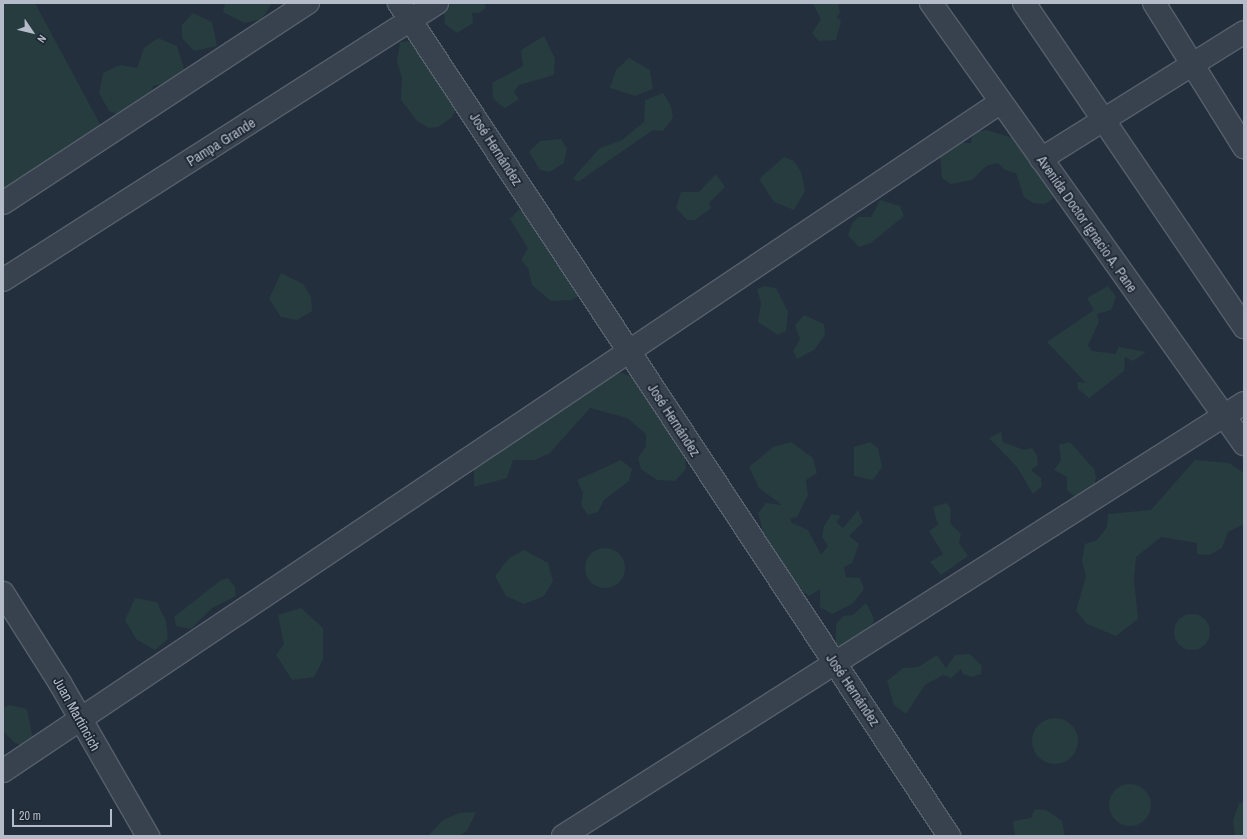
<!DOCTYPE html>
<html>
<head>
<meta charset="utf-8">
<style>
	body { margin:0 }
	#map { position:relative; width:1247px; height:839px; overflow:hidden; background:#242f3e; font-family:"Archivo Narrow",sans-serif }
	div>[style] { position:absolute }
	.green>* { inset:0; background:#263c3f }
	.round { border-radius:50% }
	.roads { filter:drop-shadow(1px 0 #565f6c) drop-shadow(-1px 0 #565f6c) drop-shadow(0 1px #565f6c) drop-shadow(0 -1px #565f6c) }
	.minor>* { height:22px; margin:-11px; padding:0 11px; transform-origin:11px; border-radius:11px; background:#38414e }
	span { translate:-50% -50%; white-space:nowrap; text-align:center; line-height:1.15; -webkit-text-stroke:3.5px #1d2633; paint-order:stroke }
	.street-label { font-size:14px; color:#b4bcc9 }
	.frame { position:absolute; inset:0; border:4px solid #b4bcc9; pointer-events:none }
	.north { position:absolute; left:12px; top:12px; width:40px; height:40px; -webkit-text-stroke:3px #1d2633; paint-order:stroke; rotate:125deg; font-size:11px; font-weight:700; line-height:16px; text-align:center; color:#b4bcc9 }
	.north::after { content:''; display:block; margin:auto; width:14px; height:18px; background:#b4bcc9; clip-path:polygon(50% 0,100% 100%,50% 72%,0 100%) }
	.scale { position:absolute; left:12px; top:809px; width:100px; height:18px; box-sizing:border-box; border:2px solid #b4bcc9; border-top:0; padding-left:5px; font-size:12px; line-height:14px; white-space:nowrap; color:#b4bcc9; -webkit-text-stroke:3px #1d2633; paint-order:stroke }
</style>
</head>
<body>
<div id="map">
	<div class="green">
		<div style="clip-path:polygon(3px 3px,35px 3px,101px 126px,3px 191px)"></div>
		<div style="clip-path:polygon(225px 3px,272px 3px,262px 19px,245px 23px,223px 12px)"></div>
		<div style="clip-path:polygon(414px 3px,417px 3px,3px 274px,3px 266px)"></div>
		<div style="clip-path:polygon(443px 3px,484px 3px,486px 8px,479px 13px,472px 13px,473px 23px,457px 33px,445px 24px)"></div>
		<div style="clip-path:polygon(813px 3px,838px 3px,840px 13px,837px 17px,841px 21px,836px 40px,819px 41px,812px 33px,821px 19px)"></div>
		<div style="clip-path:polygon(193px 13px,212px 22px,217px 46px,194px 51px,182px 38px,182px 25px)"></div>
		<div style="clip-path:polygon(544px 36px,555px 59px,554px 75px,519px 85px,514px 92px,519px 99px,505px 108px,500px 105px,493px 98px,492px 83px,523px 66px,521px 50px)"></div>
		<div style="clip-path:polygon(158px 38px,177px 46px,184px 69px,167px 83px,153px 86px,147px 109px,122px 116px,109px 111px,99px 93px,103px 73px,120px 65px,137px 68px,144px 48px)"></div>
		<div style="clip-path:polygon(413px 41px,460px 104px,452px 117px,438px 127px,429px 128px,417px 121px,401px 100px,402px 79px,397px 61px,400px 42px)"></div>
		<div style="clip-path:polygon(629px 58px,650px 70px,653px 89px,635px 96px,610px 88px,616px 70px)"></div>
		<div style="clip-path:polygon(663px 93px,671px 106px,673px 118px,663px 131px,653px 130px,578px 182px,573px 178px,600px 148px,622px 140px,644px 122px,645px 100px)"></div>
		<div style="clip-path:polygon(987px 130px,1048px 149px,1058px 159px,1064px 191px,1045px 204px,1033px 203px,1024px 197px,1016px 173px,1005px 170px,998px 163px,986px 166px,972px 180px,951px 184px,942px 178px,940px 155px,949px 143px,971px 143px,972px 132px)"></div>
		<div style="clip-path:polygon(561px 139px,567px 149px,564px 163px,550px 172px,540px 170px,529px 152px,540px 141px)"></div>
		<div style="clip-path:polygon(784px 157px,794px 161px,801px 172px,805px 191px,794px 210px,774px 202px,759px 179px)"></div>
		<div style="clip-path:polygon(716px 174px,725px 187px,709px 203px,711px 208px,695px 220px,687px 220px,676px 208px,681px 192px,699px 192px)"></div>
		<div style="clip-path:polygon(880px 200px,900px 206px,904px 216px,871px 243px,859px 247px,848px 235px,852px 223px,859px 217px,871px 217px)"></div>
		<div style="clip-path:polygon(521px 207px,583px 294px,571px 300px,551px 301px,532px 285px,528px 268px,521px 260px,528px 248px,510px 219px)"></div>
		<div style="clip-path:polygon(281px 273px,303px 284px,311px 297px,312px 311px,297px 320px,281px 317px,269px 299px)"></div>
		<div style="clip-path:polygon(765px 286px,776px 288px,788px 312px,786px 331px,778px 335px,758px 322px,761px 303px,757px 289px)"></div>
		<div style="clip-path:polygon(1108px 286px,1116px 297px,1111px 310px,1097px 314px,1099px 322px,1088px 345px,1092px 351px,1115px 354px,1119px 347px,1146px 352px,1133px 361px,1125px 357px,1124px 371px,1089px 398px,1078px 389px,1077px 382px,1086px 383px,1047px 342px,1094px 310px,1087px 298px)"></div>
		<div style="clip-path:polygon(804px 315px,824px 324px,825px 335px,814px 350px,797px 359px,793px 351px,800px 339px,795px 325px)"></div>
		<div style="clip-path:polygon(619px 372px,643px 381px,685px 456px,686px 469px,675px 481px,657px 480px,641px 469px,638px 458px,646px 446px,646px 434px,627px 418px,590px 408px,550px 453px,535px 460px,513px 460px,507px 478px,474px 487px,474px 471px,467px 459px,592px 375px)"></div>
		<div style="clip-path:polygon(1001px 432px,1003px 442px,1024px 450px,1032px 448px,1037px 455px,1038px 465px,1031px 470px,1041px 478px,1042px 486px,1033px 494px,1017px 467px,989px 438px)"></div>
		<div style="clip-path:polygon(791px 442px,813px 458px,817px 473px,806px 480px,808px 495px,797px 517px,790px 519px,792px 523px,808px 530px,821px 555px,828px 546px,822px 537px,824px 526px,832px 514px,841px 516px,836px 522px,843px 528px,858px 510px,863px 522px,849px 536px,859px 544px,852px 563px,844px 567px,846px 577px,860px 578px,864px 589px,852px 604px,832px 614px,820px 607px,820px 589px,809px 596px,793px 584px,766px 542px,758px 513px,766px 503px,782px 505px,759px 488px,749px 467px,773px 447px)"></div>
		<div style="clip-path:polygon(870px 442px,878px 448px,882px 467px,873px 480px,854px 476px,854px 447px)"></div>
		<div style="clip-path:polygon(1070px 442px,1094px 469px,1096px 477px,1094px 488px,1078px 499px,1067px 490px,1067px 477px,1054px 470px,1061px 460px,1059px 445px)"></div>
		<div style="clip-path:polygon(621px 460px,632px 469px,629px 481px,604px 500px,598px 512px,588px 515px,581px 505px,583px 493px,577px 480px)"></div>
		<div style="clip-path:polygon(1195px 460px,1229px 463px,1244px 473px,1244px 524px,1228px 532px,1222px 548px,1210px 555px,1197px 554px,1197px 543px,1161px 537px,1136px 557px,1134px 579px,1138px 619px,1116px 636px,1087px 624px,1076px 611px,1086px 576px,1082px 561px,1085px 544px,1097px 540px,1107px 527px,1108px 514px,1151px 510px)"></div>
		<div style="clip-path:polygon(947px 503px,951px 509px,950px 523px,961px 534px,959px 543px,968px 556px,941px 575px,930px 562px,943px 554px,929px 531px,938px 525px,933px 507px)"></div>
		<div class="round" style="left:585px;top:548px;width:40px;height:40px"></div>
		<div style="clip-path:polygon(524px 550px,548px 563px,553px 581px,544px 596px,524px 604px,506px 596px,495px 576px,509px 558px)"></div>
		<div style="clip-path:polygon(228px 578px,235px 587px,236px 596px,212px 608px,191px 629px,176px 626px,174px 617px,221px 580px)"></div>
		<div style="clip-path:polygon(135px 598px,157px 602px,166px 621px,168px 639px,155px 650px,136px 639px,125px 620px)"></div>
		<div style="clip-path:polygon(866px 603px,874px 618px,872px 629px,846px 650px,836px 645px,836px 624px,843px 616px,853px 615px)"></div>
		<div style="clip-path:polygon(301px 608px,323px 628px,323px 659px,314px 677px,292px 680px,276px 655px,284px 644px,278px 615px)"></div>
		<div class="round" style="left:1174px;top:614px;width:36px;height:36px"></div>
		<div style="clip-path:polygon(970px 654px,982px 666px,981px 674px,972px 677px,963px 674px,961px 669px,951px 678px,943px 675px,925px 685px,906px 714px,894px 705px,887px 681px,903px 668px,918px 667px,937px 655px,946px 668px,955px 655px)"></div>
		<div style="clip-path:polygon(10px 705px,27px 709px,33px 740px,26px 747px,15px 743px,4px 732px,3px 707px)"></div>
		<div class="round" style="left:1032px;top:718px;width:46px;height:46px"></div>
		<div class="round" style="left:1109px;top:784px;width:42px;height:42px"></div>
		<div style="clip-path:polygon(1244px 802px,1244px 836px,1235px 836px,1233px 820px,1239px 804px)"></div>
		<div style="clip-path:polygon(1035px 809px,1046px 810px,1062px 821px,1065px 836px,1015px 836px,1013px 821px,1031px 818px)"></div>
		<div style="clip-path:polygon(476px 812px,467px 831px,460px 836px,428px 836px,443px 820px,459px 813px)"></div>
	</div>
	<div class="roads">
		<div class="minor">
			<div style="left:399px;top:3px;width:998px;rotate:56.56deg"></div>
			<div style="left:931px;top:3px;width:541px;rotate:54.63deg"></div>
			<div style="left:1024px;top:3px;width:392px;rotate:55.8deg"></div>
			<div style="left:1154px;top:3px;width:170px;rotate:58deg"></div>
			<div style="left:1041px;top:159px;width:239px;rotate:-32deg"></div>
			<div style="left:3px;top:203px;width:365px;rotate:-33.3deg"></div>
			<div style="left:3px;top:280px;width:515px;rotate:-32.55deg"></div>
			<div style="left:3px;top:593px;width:107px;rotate:57.7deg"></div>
			<div style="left:60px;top:683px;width:177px;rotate:60.1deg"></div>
			<div style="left:3px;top:771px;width:1201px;rotate:-33.84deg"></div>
			<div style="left:563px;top:836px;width:807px;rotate:-32.45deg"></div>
		</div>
	</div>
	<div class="street-label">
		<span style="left:221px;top:142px;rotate:-32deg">Pampa Grande</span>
		<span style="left:496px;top:149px;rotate:57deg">José Hernández</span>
		<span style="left:1087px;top:224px;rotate:55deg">Avenida Doctor Ignacio A. Pane</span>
		<span style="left:674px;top:420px;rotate:57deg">José Hernández</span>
		<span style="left:853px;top:690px;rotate:56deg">José Hernández</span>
		<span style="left:77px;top:714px;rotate:61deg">Juan Martincich</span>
	</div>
	<div class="frame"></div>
	<div class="north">N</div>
	<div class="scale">20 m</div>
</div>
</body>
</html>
